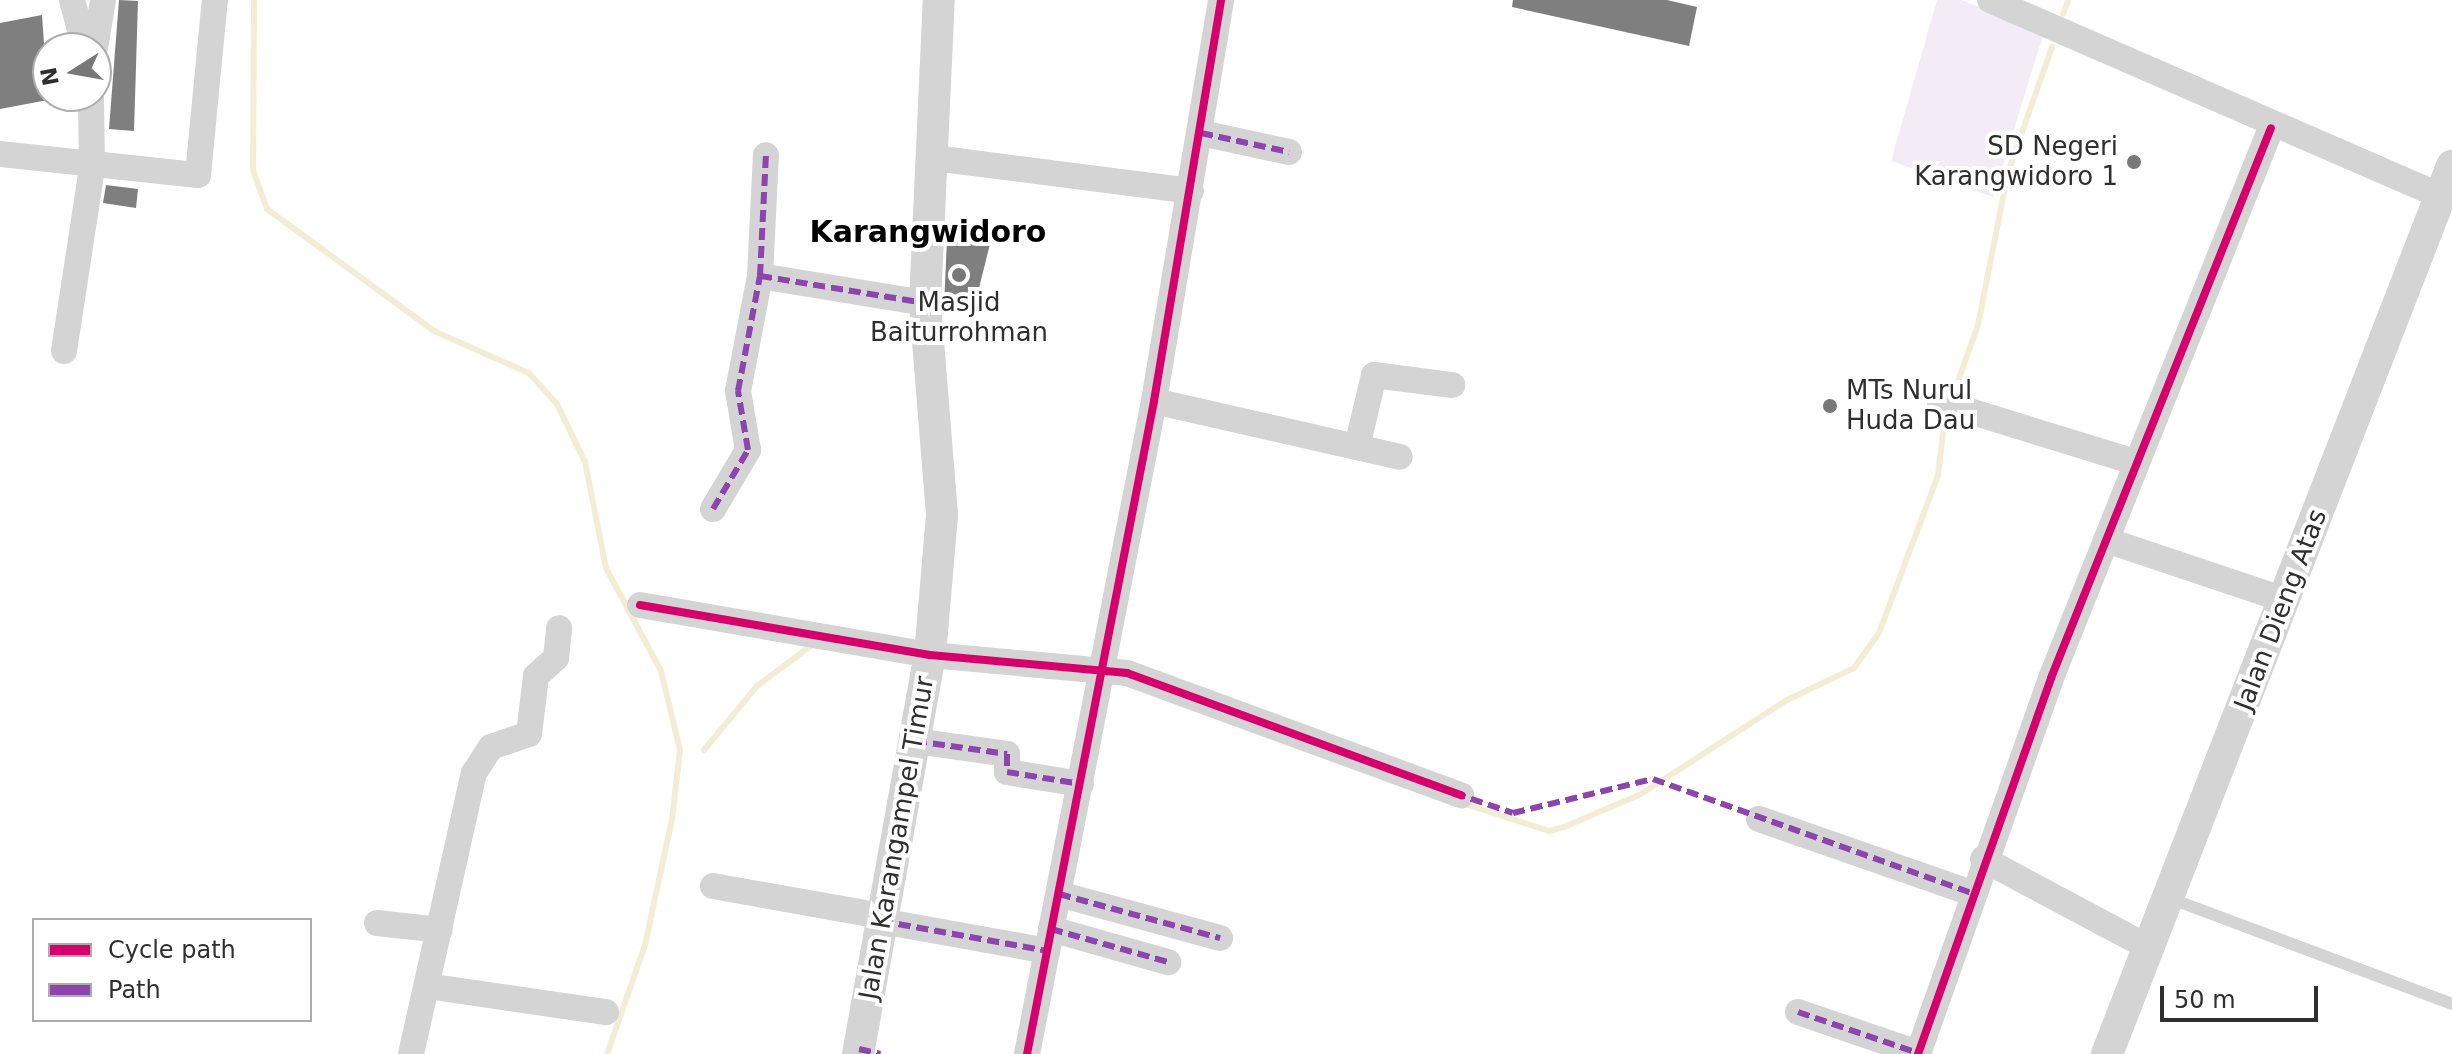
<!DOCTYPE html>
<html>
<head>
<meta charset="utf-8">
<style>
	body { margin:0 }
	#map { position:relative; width:2452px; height:1054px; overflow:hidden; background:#fff; font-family:"DejaVu Sans",sans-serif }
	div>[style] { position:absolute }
	.green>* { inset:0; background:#f3ebf5 }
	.stream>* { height:6px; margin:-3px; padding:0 3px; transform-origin:3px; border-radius:3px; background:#f4edd6 }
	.building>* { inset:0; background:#7f7f7f }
	.service>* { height:12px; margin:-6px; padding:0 6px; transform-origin:6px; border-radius:6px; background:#d4d4d4 }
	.minor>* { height:26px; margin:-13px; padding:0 13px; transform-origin:13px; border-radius:13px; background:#d4d4d4 }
	.tertiary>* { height:32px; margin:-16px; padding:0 16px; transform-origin:16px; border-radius:16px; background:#d4d4d4 }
	.quiet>* { height:6px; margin-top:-3px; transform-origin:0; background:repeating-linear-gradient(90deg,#8e44ad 0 12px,transparent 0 18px) }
	.cycleway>* { height:8px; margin:-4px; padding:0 4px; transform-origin:4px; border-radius:4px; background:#d6006c }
	.dots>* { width:22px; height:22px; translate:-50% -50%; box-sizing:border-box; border:4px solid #fff; border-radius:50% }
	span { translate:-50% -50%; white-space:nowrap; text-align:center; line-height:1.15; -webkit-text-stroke:8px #fff; paint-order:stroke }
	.poi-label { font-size:26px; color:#2f2f2f }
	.right { translate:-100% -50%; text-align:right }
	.left { translate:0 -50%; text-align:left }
	.street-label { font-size:26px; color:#2f2f2f }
	.quarter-label { font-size:30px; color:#000; font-weight:700 }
	.legend { position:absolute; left:32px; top:918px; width:280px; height:104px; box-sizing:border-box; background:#fff; border:2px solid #acacac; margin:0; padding:10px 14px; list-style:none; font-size:24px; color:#2f2f2f }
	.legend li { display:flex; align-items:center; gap:16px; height:40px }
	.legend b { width:40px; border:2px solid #acacac }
	.north { position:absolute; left:32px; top:32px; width:80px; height:80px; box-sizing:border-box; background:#fff; border:2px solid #acacac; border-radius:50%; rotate:259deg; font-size:22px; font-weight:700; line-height:32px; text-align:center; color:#2f2f2f }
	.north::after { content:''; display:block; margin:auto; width:28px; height:36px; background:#787878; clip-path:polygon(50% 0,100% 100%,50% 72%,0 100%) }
	.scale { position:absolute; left:2160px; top:986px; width:158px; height:36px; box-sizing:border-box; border:4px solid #2f2f2f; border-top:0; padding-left:10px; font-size:24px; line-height:28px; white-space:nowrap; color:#2f2f2f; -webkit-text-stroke:6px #fff; paint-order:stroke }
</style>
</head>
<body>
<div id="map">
	<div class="green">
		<div style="clip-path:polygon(1937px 0,1961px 0,2044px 32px,1993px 197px,1891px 161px)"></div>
	</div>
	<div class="stream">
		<div style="left:254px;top:0;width:170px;rotate:90.3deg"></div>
		<div style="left:253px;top:170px;width:41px;rotate:70.3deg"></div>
		<div style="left:267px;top:209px;width:207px;rotate:36.1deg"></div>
		<div style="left:434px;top:331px;width:104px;rotate:23.9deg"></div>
		<div style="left:529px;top:373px;width:42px;rotate:47.9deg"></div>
		<div style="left:557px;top:404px;width:64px;rotate:64.2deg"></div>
		<div style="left:585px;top:462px;width:108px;rotate:78.8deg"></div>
		<div style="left:606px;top:568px;width:117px;rotate:61.9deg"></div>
		<div style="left:661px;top:671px;width:81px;rotate:76.5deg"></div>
		<div style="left:680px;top:750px;width:69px;rotate:96.6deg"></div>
		<div style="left:672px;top:819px;width:129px;rotate:102.1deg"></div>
		<div style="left:645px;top:945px;width:115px;rotate:109.2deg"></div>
		<div style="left:2063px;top:14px;width:15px;rotate:-70deg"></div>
		<div style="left:1956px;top:387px;width:66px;rotate:-70.5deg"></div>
		<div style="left:1978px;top:325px;width:156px;rotate:-78.9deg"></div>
		<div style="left:2008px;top:172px;width:133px;rotate:-70.6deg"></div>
		<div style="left:704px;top:750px;width:83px;rotate:-50.4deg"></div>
		<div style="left:757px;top:686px;width:69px;rotate:-36.7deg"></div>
		<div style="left:1462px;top:803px;width:91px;rotate:17.8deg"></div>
		<div style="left:1549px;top:831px;width:16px;rotate:-15deg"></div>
		<div style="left:1564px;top:827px;width:84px;rotate:-23.2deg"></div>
		<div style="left:1641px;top:794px;width:174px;rotate:-32.8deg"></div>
		<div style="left:1787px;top:700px;width:74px;rotate:-25.5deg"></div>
		<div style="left:1854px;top:668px;width:43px;rotate:-54.5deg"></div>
		<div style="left:1879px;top:633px;width:169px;rotate:-69.5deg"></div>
		<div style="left:1938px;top:475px;width:57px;rotate:-83deg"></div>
	</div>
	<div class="building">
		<div style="clip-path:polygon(119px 0,138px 1px,134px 131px,109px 129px)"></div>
		<div style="clip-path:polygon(1513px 0,1667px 0,1697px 7px,1689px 46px,1512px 7px)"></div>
		<div style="clip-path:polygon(42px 15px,48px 100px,0 109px,0 23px)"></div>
		<div style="clip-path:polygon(106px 185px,138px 189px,136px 208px,103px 203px)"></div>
		<div style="clip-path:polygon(947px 239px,990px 244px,974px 308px,944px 306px)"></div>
	</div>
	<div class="service">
		<div style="left:2169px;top:898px;width:302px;rotate:20.5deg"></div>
	</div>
	<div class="minor">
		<div style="left:72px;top:0;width:50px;rotate:74.8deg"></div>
		<div style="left:1990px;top:0;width:493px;rotate:23.5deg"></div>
		<div style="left:95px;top:48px;width:49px;rotate:-80.5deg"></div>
		<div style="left:1201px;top:133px;width:90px;rotate:12.2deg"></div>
		<div style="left:0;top:154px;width:199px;rotate:6.1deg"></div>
		<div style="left:198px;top:175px;width:176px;rotate:-84.5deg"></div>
		<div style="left:934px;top:158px;width:259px;rotate:7.3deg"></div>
		<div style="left:760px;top:276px;width:167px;rotate:9.3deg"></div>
		<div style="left:64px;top:351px;width:184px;rotate:-81.3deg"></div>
		<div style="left:92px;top:169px;width:73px;rotate:-90.8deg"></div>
		<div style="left:1154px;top:401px;width:252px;rotate:12.8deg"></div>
		<div style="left:1940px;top:402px;width:204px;rotate:17.1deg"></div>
		<div style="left:1357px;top:447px;width:74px;rotate:-76.7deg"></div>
		<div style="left:1374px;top:375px;width:79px;rotate:7.3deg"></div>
		<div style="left:713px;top:509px;width:69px;rotate:-59.3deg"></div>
		<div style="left:748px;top:450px;width:60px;rotate:-99.6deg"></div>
		<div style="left:738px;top:391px;width:117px;rotate:-79.2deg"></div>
		<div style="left:760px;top:276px;width:121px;rotate:-87.2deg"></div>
		<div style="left:2106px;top:540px;width:189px;rotate:18.5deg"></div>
		<div style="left:640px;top:605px;width:294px;rotate:9.8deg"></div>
		<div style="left:930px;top:655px;width:198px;rotate:5.2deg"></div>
		<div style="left:1127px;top:673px;width:356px;rotate:20.1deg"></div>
		<div style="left:915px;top:741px;width:93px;rotate:8deg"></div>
		<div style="left:1007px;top:754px;width:18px;rotate:90deg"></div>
		<div style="left:1007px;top:772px;width:75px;rotate:9.2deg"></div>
		<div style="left:1759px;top:819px;width:225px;rotate:19.2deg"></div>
		<div style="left:1983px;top:859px;width:185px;rotate:28.1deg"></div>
		<div style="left:713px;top:886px;width:172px;rotate:10.1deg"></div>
		<div style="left:1059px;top:894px;width:167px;rotate:15.3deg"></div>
		<div style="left:881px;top:921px;width:169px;rotate:10.2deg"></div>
		<div style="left:377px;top:923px;width:63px;rotate:6.3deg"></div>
		<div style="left:1051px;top:929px;width:122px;rotate:15.8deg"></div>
		<div style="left:427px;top:986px;width:181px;rotate:8.3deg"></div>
		<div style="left:1798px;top:1012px;width:127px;rotate:18.9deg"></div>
		<div style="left:411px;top:1054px;width:288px;rotate:-77.4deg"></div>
		<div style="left:474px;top:773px;width:31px;rotate:-57deg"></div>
		<div style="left:491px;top:747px;width:40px;rotate:-18.9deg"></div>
		<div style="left:529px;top:734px;width:58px;rotate:-83.1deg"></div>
		<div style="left:536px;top:676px;width:27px;rotate:-42deg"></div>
		<div style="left:556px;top:658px;width:30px;rotate:-84deg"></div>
		<div style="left:1027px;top:1054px;width:665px;rotate:-78.99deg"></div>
		<div style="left:1154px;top:401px;width:407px;rotate:-80.5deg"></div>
		<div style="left:1918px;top:1054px;width:399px;rotate:-70.5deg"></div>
		<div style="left:2051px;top:678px;width:592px;rotate:-68.2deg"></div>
	</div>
	<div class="tertiary">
		<div style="left:858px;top:1054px;width:405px;rotate:-79.8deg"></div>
		<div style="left:930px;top:655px;width:141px;rotate:-85.1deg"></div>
		<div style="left:942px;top:515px;width:213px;rotate:-94.6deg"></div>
		<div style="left:925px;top:303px;width:303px;rotate:-87.4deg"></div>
		<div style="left:2107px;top:1054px;width:953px;rotate:-68.77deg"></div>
	</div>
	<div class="quiet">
		<div style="left:1201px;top:133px;width:90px;rotate:12.2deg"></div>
		<div style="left:760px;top:276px;width:167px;rotate:9.3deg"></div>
		<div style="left:713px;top:509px;width:69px;rotate:-59.3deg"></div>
		<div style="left:748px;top:450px;width:60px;rotate:-99.6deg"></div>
		<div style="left:738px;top:391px;width:117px;rotate:-79.2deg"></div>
		<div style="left:760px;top:276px;width:121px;rotate:-87.2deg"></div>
		<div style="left:915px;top:741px;width:93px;rotate:8deg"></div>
		<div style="left:1007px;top:754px;width:18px;rotate:90deg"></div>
		<div style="left:1007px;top:772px;width:75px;rotate:9.2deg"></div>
		<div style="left:1454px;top:793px;width:62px;rotate:18.7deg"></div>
		<div style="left:1513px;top:813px;width:144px;rotate:-13.7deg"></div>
		<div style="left:1653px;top:779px;width:339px;rotate:19.7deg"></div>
		<div style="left:1059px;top:894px;width:167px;rotate:15.3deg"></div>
		<div style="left:881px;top:921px;width:169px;rotate:10.2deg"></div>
		<div style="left:1051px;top:929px;width:122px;rotate:15.8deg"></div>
		<div style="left:1798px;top:1012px;width:127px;rotate:18.9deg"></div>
		<div style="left:859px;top:1049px;width:22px;rotate:13deg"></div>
	</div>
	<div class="cycleway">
		<div style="left:640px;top:605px;width:294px;rotate:9.8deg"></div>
		<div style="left:930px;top:655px;width:198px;rotate:5.2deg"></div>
		<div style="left:1127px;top:673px;width:356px;rotate:20.1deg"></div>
		<div style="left:1027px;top:1054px;width:665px;rotate:-78.99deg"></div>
		<div style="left:1154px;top:401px;width:407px;rotate:-80.5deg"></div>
		<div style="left:1918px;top:1054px;width:399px;rotate:-70.5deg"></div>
		<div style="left:2051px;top:678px;width:592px;rotate:-68.2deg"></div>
	</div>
	<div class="dots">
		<div style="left:2134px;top:162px;background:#787878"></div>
		<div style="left:959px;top:275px;background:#787878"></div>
		<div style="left:1830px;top:406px;background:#787878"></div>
	</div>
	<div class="poi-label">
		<span class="right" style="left:2118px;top:162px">SD Negeri<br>Karangwidoro 1</span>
		<span style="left:959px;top:318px">Masjid<br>Baiturrohman</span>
		<span class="left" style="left:1846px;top:406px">MTs Nurul<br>Huda Dau</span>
	</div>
	<div class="street-label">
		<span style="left:2281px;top:610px;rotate:-69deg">Jalan Dieng Atas</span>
		<span style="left:897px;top:838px;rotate:-80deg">Jalan Karangampel Timur</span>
	</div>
	<div class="quarter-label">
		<span style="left:928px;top:232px">Karangwidoro</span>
	</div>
	<ul class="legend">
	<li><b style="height:10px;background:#d6006c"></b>Cycle path</li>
	<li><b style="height:10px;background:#8e44ad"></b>Path</li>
	</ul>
	<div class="north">N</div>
	<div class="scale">50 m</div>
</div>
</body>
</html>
